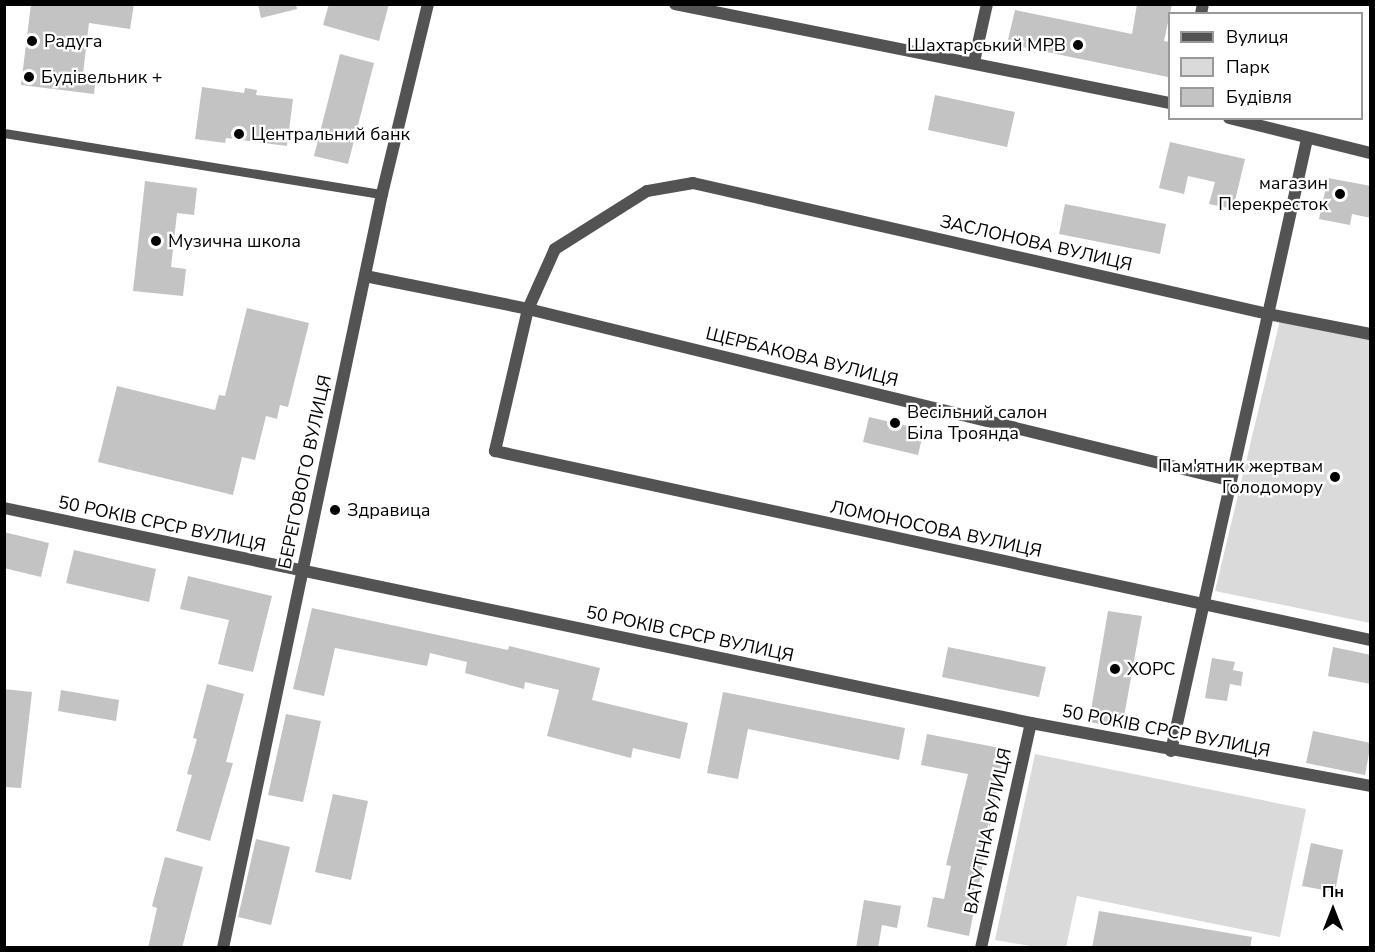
<!DOCTYPE html>
<html>
<head>
<meta charset="utf-8">
<style>
	body { margin:0 }
	#map { position:relative; width:1375px; height:952px; overflow:hidden; background:#fff; font-family:"Nunito Sans",sans-serif }
	div>[style] { position:absolute }
	.green>* { inset:0; background:#dadada }
	.building>* { inset:0; background:#c3c3c3 }
	.service>* { height:9px; margin:-4.5px; padding:0 4.5px; transform-origin:4.5px; border-radius:4.5px; background:#535353 }
	.minor>* { height:12px; margin:-6px; padding:0 6px; transform-origin:6px; border-radius:6px; background:#535353 }
	.tertiary>* { height:12px; margin:-6px; padding:0 6px; transform-origin:6px; border-radius:6px; background:#535353 }
	.dots>* { width:16px; height:16px; translate:-50% -50%; box-sizing:border-box; border:3px solid #fff; border-radius:50% }
	span { translate:-50% -50%; white-space:nowrap; text-align:center; line-height:1.15; -webkit-text-stroke:4.5px #fff; paint-order:stroke }
	.poi-label { font-size:18px; color:#000 }
	.left { translate:0 -50%; text-align:left }
	.right { translate:-100% -50%; text-align:right }
	.street-label { font-size:18px; color:#000 }
	.frame { position:absolute; inset:0; border:6px solid #000; pointer-events:none }
	.legend { position:absolute; left:1168px; top:12px; width:195px; height:108px; box-sizing:border-box; background:#fff; border:2px solid #999; margin:0; padding:8px 10px; list-style:none; font-size:18px; color:#000 }
	.legend li { display:flex; align-items:center; gap:12px; height:30px }
	.legend b { width:30px; border:2px solid #999 }
	.north { position:absolute; left:1303px; top:880px; width:60px; height:60px; -webkit-text-stroke:4px #fff; paint-order:stroke; rotate:0deg; font-size:16px; font-weight:700; line-height:24px; text-align:center; color:#000 }
	.north::after { content:''; display:block; margin:auto; width:21px; height:27px; background:#000; clip-path:polygon(50% 0,100% 100%,50% 72%,0 100%) }
</style>
</head>
<body>
<div id="map">
	<div class="green">
		<div style="clip-path:polygon(1280px 320px,1370px 338px,1370px 623px,1215px 591px)"></div>
		<div style="clip-path:polygon(1035px 754px,1306px 809px,1280px 937px,1077px 896px,1066px 947px,1036px 947px,995px 940px)"></div>
	</div>
	<div class="building">
		<div style="clip-path:polygon(31px 4px,134px 4px,130px 29px,89px 23px,83px 74px,96px 75px,94px 94px,21px 85px)"></div>
		<div style="clip-path:polygon(258px 4px,296px 4px,297px 9px,261px 18px)"></div>
		<div style="clip-path:polygon(329px 4px,389px 4px,379px 41px,323px 25px)"></div>
		<div style="clip-path:polygon(1137px 4px,1172px 4px,1164px 41px,1170px 42px,1168px 77px,1007px 44px,1015px 10px,1132px 34px)"></div>
		<div style="clip-path:polygon(340px 54px,374px 63px,348px 164px,314px 156px)"></div>
		<div style="clip-path:polygon(202px 87px,244px 93px,245px 88px,257px 90px,256px 95px,293px 99px,287px 146px,226px 138px,225px 143px,195px 139px)"></div>
		<div style="clip-path:polygon(935px 95px,1015px 112px,1007px 147px,928px 130px)"></div>
		<div style="clip-path:polygon(1170px 142px,1245px 159px,1233px 209px,1209px 204px,1215px 182px,1188px 176px,1184px 194px,1159px 188px)"></div>
		<div style="clip-path:polygon(1328px 178px,1371px 186px,1371px 218px,1352px 214px,1350px 225px,1319px 219px)"></div>
		<div style="clip-path:polygon(145px 181px,197px 188px,194px 215px,177px 213px,171px 267px,186px 269px,183px 296px,133px 291px)"></div>
		<div style="clip-path:polygon(1065px 204px,1166px 224px,1160px 254px,1059px 234px)"></div>
		<div style="clip-path:polygon(247px 308px,309px 323px,288px 407px,280px 405px,277px 419px,266px 416px,255px 460px,242px 457px,233px 495px,98px 462px,117px 386px,215px 410px,219px 395px,225px 396px)"></div>
		<div style="clip-path:polygon(869px 417px,924px 430px,918px 455px,863px 442px)"></div>
		<div style="clip-path:polygon(4px 532px,49px 543px,41px 577px,4px 568px)"></div>
		<div style="clip-path:polygon(74px 550px,156px 569px,149px 602px,66px 583px)"></div>
		<div style="clip-path:polygon(188px 576px,272px 596px,253px 672px,218px 664px,229px 620px,180px 609px)"></div>
		<div style="clip-path:polygon(312px 608px,508px 650px,509px 646px,600px 668px,592px 700px,688px 723px,680px 759px,633px 748px,631px 758px,547px 736px,559px 690px,525px 682px,524px 689px,465px 673px,467px 662px,430px 653px,427px 666px,335px 648px,324px 696px,293px 689px)"></div>
		<div style="clip-path:polygon(1108px 611px,1142px 616px,1122px 728px,1089px 722px)"></div>
		<div style="clip-path:polygon(948px 647px,1046px 667px,1039px 697px,942px 677px)"></div>
		<div style="clip-path:polygon(1333px 647px,1371px 655px,1371px 684px,1328px 676px)"></div>
		<div style="clip-path:polygon(1212px 658px,1235px 662px,1233px 670px,1243px 672px,1241px 686px,1230px 684px,1227px 701px,1205px 698px)"></div>
		<div style="clip-path:polygon(207px 684px,244px 694px,226px 762px,233px 763px,210px 841px,176px 831px,192px 775px,187px 774px,197px 739px,193px 738px)"></div>
		<div style="clip-path:polygon(4px 689px,32px 692px,21px 788px,4px 787px)"></div>
		<div style="clip-path:polygon(61px 690px,119px 700px,116px 721px,58px 711px)"></div>
		<div style="clip-path:polygon(723px 692px,905px 728px,899px 760px,748px 729px,738px 779px,707px 773px)"></div>
		<div style="clip-path:polygon(286px 714px,321px 721px,303px 802px,268px 795px)"></div>
		<div style="clip-path:polygon(1313px 731px,1371px 743px,1365px 775px,1306px 763px)"></div>
		<div style="clip-path:polygon(927px 734px,1005px 749px,969px 936px,927px 927px,933px 897px,944px 899px,951px 866px,946px 865px,968px 774px,921px 765px)"></div>
		<div style="clip-path:polygon(333px 794px,368px 801px,351px 880px,315px 872px)"></div>
		<div style="clip-path:polygon(256px 839px,290px 847px,271px 925px,238px 917px)"></div>
		<div style="clip-path:polygon(1311px 843px,1343px 850px,1335px 892px,1302px 886px)"></div>
		<div style="clip-path:polygon(165px 857px,203px 867px,182px 948px,148px 948px,157px 908px,152px 906px)"></div>
		<div style="clip-path:polygon(864px 900px,901px 906px,897px 928px,882px 925px,878px 948px,856px 948px)"></div>
		<div style="clip-path:polygon(1099px 911px,1252px 937px,1250px 948px,1092px 948px)"></div>
	</div>
	<div class="service">
		<div style="left:4px;top:133px;width:383px;rotate:9.2deg"></div>
	</div>
	<div class="minor">
		<div style="left:675px;top:4px;width:505px;rotate:11.31deg"></div>
		<div style="left:1201px;top:14px;width:10px;rotate:-79deg"></div>
		<div style="left:974px;top:62px;width:59px;rotate:-77.4deg"></div>
		<div style="left:1229px;top:118px;width:145px;rotate:13.9deg"></div>
		<div style="left:365px;top:276px;width:166px;rotate:11.4deg"></div>
		<div style="left:528px;top:309px;width:722px;rotate:13.71deg"></div>
		<div style="left:1370px;top:334px;width:104px;rotate:-168.9deg"></div>
		<div style="left:1268px;top:314px;width:590px;rotate:-167.17deg"></div>
		<div style="left:693px;top:183px;width:47px;rotate:170.1deg"></div>
		<div style="left:647px;top:191px;width:109px;rotate:147.8deg"></div>
		<div style="left:555px;top:249px;width:66px;rotate:114.2deg"></div>
		<div style="left:528px;top:309px;width:146px;rotate:103.1deg"></div>
		<div style="left:495px;top:451px;width:895px;rotate:12.19deg"></div>
		<div style="left:4px;top:508px;width:1049px;rotate:11.82deg"></div>
		<div style="left:1031px;top:723px;width:345px;rotate:10.5deg"></div>
		<div style="left:1171px;top:751px;width:627px;rotate:-77.47deg"></div>
		<div style="left:981px;top:948px;width:230px;rotate:-77.5deg"></div>
	</div>
	<div class="tertiary">
		<div style="left:223px;top:948px;width:771px;rotate:-78.09deg"></div>
		<div style="left:382px;top:194px;width:195px;rotate:-76.4deg"></div>
	</div>
	<div class="dots">
		<div style="left:32px;top:41px;background:#000"></div>
		<div style="left:1078px;top:45px;background:#000"></div>
		<div style="left:29px;top:77px;background:#000"></div>
		<div style="left:239px;top:134px;background:#000"></div>
		<div style="left:1340px;top:194px;background:#000"></div>
		<div style="left:156px;top:241px;background:#000"></div>
		<div style="left:895px;top:423px;background:#000"></div>
		<div style="left:1335px;top:477px;background:#000"></div>
		<div style="left:335px;top:510px;background:#000"></div>
		<div style="left:1115px;top:669px;background:#000"></div>
	</div>
	<div class="poi-label">
		<span class="left" style="left:44px;top:41px">Радуга</span>
		<span class="right" style="left:1066px;top:45px">Шахтарський МРВ</span>
		<span class="left" style="left:41px;top:77px">Будівельник +</span>
		<span class="left" style="left:251px;top:134px">Центральний банк</span>
		<span class="right" style="left:1328px;top:194px">магазин<br>Перекресток</span>
		<span class="left" style="left:168px;top:241px">Музична школа</span>
		<span class="left" style="left:907px;top:423px">Весільний салон<br>Біла Троянда</span>
		<span class="right" style="left:1323px;top:477px">Пам'ятник жертвам<br>Голодомору</span>
		<span class="left" style="left:347px;top:510px">Здравица</span>
		<span class="left" style="left:1127px;top:669px">ХОРС</span>
	</div>
	<div class="street-label">
		<span style="left:1036px;top:243px;rotate:13deg">ЗАСЛОНОВА ВУЛИЦЯ</span>
		<span style="left:802px;top:357px;rotate:14deg">ЩЕРБАКОВА ВУЛИЦЯ</span>
		<span style="left:305px;top:472px;rotate:-78deg">БЕРЕГОВОГО ВУЛИЦЯ</span>
		<span style="left:162px;top:524px;rotate:12deg">50 РОКІВ СРСР ВУЛИЦЯ</span>
		<span style="left:936px;top:529px;rotate:12deg">ЛОМОНОСОВА ВУЛИЦЯ</span>
		<span style="left:690px;top:634px;rotate:12deg">50 РОКІВ СРСР ВУЛИЦЯ</span>
		<span style="left:1166px;top:731px;rotate:11deg">50 РОКІВ СРСР ВУЛИЦЯ</span>
		<span style="left:988px;top:831px;rotate:-78deg">ВАТУТІНА ВУЛИЦЯ</span>
	</div>
	<div class="frame"></div>
	<ul class="legend">
	<li><b style="height:8px;background:#535353"></b>Вулиця</li>
	<li><b style="height:16px;background:#dadada"></b>Парк</li>
	<li><b style="height:16px;background:#c3c3c3"></b>Будівля</li>
	</ul>
	<div class="north">Пн</div>
</div>
</body>
</html>
